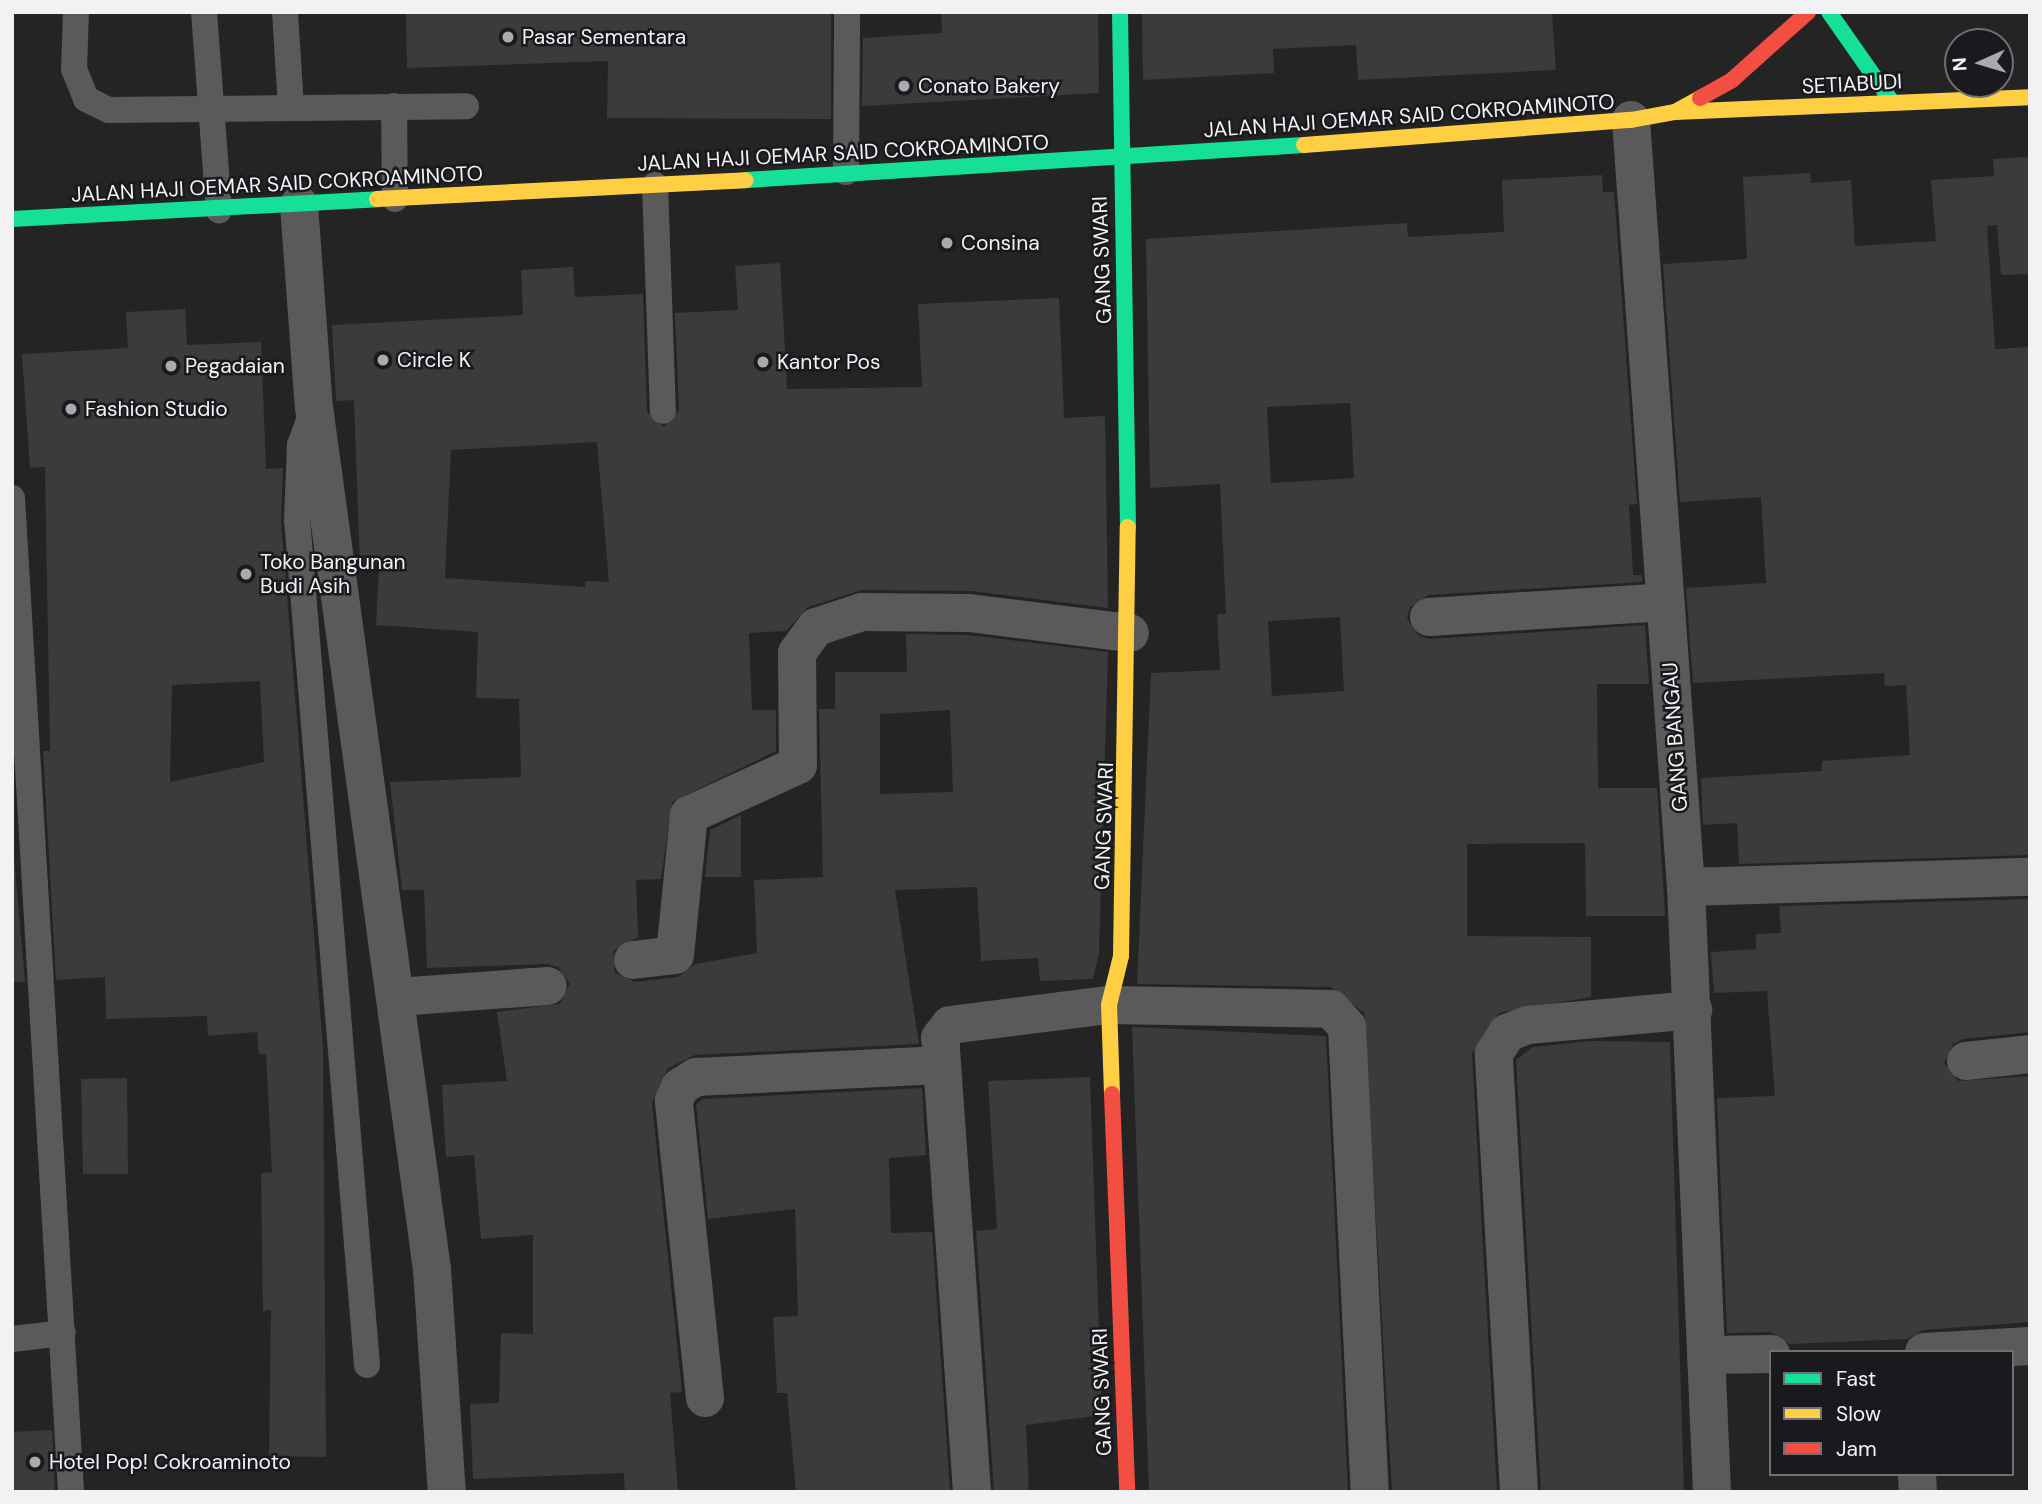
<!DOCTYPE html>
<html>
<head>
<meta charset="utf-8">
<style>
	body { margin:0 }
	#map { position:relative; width:2042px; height:1504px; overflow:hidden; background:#242425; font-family:"DM Sans",sans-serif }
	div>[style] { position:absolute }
	.building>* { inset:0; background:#3a3b3b }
	.lane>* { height:26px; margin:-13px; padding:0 13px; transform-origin:13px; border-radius:13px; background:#5a5a5b }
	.street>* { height:38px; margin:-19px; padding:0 19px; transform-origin:19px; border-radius:19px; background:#5a5a5b }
	.fast>* { height:16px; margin:-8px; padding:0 8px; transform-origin:8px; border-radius:8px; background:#16e098 }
	.slow>* { height:16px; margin:-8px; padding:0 8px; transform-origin:8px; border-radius:8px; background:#ffcf43 }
	.jam>* { height:16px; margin:-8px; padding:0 8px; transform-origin:8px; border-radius:8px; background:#f24e42 }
	.dots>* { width:19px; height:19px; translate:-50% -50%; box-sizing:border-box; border:4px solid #1a191d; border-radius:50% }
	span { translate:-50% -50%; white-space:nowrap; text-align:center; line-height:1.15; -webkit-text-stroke:5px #1a191d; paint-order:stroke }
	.poi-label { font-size:21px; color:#f2f1f3 }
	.left { translate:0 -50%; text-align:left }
	.street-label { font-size:21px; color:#f2f1f3 }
	.frame { position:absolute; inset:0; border:14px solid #f2f1f3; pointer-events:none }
	.legend { position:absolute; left:1769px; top:1350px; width:245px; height:126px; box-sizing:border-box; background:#1a191d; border:2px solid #706f73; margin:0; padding:9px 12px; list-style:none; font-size:21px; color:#f2f1f3 }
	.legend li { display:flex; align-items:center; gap:14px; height:35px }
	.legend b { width:35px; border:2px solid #706f73 }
	.north { position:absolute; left:1944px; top:28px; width:70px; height:70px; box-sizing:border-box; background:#1a191d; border:2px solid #706f73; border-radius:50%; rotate:266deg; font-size:19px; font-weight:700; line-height:28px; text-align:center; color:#f2f1f3 }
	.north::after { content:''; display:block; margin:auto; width:24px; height:32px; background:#aaa9ab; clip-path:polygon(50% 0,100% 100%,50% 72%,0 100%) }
</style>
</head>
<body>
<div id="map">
	<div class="building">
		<div style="clip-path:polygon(406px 12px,831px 12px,831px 119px,607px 118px,608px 61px,407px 68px)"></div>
		<div style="clip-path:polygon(941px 12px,1098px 12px,1099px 93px,862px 106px,863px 38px,942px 33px)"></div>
		<div style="clip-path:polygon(1142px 12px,1552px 12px,1556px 70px,1358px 80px,1356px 45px,1273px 49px,1274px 73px,1143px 80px)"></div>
		<div style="clip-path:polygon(2028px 157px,2030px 274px,2001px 275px,1997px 225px,1987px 226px,1995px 349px,2030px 347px,2030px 855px,1739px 864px,1737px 823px,1703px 825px,1701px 778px,1822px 771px,1822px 761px,1910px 755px,1906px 685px,1885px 686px,1884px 673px,1693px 683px,1686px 588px,1766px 583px,1761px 497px,1680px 502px,1663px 264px,1747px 259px,1743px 177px,1810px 173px,1811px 183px,1851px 180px,1855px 246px,1936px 241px,1931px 180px,1994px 176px,1993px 159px)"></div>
		<div style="clip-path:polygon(evenodd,1602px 175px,1603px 192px,1614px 192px,1637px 504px,1629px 505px,1633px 575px,1642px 575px,1642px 582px,1428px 595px,1410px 607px,1407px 619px,1419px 636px,1430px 639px,1645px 625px,1649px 684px,1597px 684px,1598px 788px,1657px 788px,1665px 916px,1586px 916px,1585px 843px,1467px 844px,1467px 936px,1591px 937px,1591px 997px,1499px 1013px,1472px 1054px,1497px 1492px,1392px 1492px,1364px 1013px,1331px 987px,1137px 984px,1151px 673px,1220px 670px,1217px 614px,1226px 614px,1220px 484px,1150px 488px,1146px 239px,1407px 223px,1408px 237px,1504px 232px,1502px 180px,1602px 175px,1350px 403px,1354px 478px,1271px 483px,1267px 407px,1350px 403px,1602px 175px,1340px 617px,1344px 691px,1272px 696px,1268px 621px,1340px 617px)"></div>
		<div style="clip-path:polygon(evenodd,780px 263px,787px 389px,922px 387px,918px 304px,1059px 298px,1064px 418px,1105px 416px,1108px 608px,972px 591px,862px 590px,808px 607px,786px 631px,749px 633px,752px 710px,776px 710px,776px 751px,672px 802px,661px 879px,636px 880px,638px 937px,613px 951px,615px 973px,635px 982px,678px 977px,695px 964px,757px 953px,754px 880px,823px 877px,819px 709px,835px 709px,835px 672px,907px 672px,906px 634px,968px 635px,1108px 652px,1099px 953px,1093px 979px,1040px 981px,1038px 958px,981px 961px,977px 887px,895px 890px,919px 1044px,695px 1055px,668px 1068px,652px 1103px,682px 1392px,670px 1393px,678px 1492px,625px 1492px,624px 1473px,473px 1479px,470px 1404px,499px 1403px,501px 1333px,533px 1334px,533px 1235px,481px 1239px,474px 1155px,446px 1157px,442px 1085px,507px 1081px,497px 1012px,560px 1004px,570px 984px,558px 967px,547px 964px,427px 968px,424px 890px,402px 890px,390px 782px,521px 777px,519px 699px,476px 698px,478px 632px,376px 625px,379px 567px,360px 566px,354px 400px,336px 401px,332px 325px,523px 315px,521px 270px,573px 267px,575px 297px,643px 294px,647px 412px,664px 427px,679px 410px,675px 313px,738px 310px,735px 266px,780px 263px,597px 442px,609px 582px,585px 581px,585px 587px,445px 578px,451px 450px,597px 442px,780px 263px,950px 710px,953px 792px,880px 794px,880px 714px,950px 710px)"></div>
		<div style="clip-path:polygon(evenodd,185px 309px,187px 345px,261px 342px,266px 469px,283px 468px,281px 520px,323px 1048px,326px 1457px,269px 1456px,271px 1310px,263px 1311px,261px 1173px,272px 1172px,266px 1054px,259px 1054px,257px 1032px,208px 1036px,207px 1016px,106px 1019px,105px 977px,56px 980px,43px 751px,50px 751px,45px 467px,30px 468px,22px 354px,128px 348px,126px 312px,185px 309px,260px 681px,264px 762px,170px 782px,172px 685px,260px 681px)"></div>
		<div style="clip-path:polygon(741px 815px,741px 877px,705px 877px,710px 830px)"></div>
		<div style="clip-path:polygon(12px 834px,25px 982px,12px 982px)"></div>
		<div style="clip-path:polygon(2030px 899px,2030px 1032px,1963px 1039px,1953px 1044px,1944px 1063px,1958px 1081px,2030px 1076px,2030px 1322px,1923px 1330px,1907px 1339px,1790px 1344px,1771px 1332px,1727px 1333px,1717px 1098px,1775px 1096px,1767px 991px,1714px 993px,1711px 952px,1756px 949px,1756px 934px,1781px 933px,1779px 906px)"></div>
		<div style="clip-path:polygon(1132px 1027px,1326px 1036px,1348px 1492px,1149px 1492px)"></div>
		<div style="clip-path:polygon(1592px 1041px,1670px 1042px,1684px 1492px,1541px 1492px,1516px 1060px,1533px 1047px)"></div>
		<div style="clip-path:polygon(1090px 1077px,1102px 1415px,1026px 1425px,1029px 1492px,994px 1492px,976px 1231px,997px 1229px,988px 1081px)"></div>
		<div style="clip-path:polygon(127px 1078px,128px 1174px,83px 1174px,81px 1079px)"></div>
		<div style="clip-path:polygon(922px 1088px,926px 1155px,889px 1158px,891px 1233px,932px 1232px,950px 1490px,796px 1492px,787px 1393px,777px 1393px,773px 1317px,798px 1316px,795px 1209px,708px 1219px,696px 1104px,703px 1099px)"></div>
		<div style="clip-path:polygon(52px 1430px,55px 1492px,12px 1492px,12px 1432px)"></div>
	</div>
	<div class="lane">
		<div style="left:76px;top:12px;width:57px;rotate:92deg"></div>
		<div style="left:74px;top:69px;width:32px;rotate:68deg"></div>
		<div style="left:86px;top:99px;width:25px;rotate:26deg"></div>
		<div style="left:109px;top:110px;width:357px;rotate:-0.6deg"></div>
		<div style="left:204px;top:12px;width:199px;rotate:85.7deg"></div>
		<div style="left:285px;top:12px;width:95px;rotate:86.4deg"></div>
		<div style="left:394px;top:106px;width:93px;rotate:89.4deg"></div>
		<div style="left:846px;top:172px;width:160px;rotate:-89.6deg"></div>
		<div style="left:655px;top:185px;width:226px;rotate:88deg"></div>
		<div style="left:312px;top:412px;width:35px;rotate:110deg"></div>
		<div style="left:300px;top:445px;width:74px;rotate:92.3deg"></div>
		<div style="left:297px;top:519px;width:849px;rotate:85.27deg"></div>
		<div style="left:12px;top:498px;width:996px;rotate:86.6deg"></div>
		<div style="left:12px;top:1339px;width:51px;rotate:-6.7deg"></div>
	</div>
	<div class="street">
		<div style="left:1631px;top:120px;width:769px;rotate:85.9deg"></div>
		<div style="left:1686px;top:887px;width:606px;rotate:87.54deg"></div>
		<div style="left:299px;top:205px;width:203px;rotate:85.8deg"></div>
		<div style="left:314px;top:407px;width:870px;rotate:82.21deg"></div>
		<div style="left:432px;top:1269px;width:224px;rotate:86.2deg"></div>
		<div style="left:1429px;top:617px;width:237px;rotate:-3.6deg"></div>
		<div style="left:1686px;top:887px;width:344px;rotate:-1.7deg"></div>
		<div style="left:633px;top:960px;width:42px;rotate:-6.8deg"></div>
		<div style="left:675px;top:955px;width:141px;rotate:-84.3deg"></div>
		<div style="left:689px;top:815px;width:120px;rotate:-24.6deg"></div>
		<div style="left:798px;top:765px;width:112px;rotate:-90.5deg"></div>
		<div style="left:797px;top:653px;width:32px;rotate:-54deg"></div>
		<div style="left:816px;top:627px;width:48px;rotate:-18.1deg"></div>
		<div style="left:862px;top:612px;width:107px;rotate:0.5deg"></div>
		<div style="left:969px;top:613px;width:162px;rotate:7.1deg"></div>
		<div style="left:397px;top:997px;width:151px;rotate:-4.2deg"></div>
		<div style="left:1966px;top:1061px;width:64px;rotate:-6.2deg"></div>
		<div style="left:1924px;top:1352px;width:106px;rotate:-3.2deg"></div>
		<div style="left:1711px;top:1355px;width:60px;rotate:-1deg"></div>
		<div style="left:705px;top:1398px;width:299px;rotate:-96deg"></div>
		<div style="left:674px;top:1101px;width:15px;rotate:-67deg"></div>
		<div style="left:680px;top:1087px;width:19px;rotate:-32deg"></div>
		<div style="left:696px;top:1077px;width:246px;rotate:-2.8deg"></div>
		<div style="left:1917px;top:1474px;width:18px;rotate:87deg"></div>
		<div style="left:972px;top:1492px;width:455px;rotate:-94deg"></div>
		<div style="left:940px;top:1038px;width:16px;rotate:-52deg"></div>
		<div style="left:950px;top:1025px;width:160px;rotate:-7.2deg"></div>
		<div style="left:1109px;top:1005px;width:222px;rotate:1deg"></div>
		<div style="left:1331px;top:1009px;width:24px;rotate:48deg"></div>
		<div style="left:1347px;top:1027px;width:466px;rotate:87.2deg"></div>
		<div style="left:1519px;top:1492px;width:439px;rotate:-93.3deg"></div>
		<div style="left:1494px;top:1054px;width:25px;rotate:-58deg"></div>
		<div style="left:1507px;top:1033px;width:22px;rotate:-21deg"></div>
		<div style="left:1528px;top:1025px;width:166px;rotate:-5.2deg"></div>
	</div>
	<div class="fast">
		<div style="left:1120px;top:12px;width:515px;rotate:89.11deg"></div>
		<div style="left:1829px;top:12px;width:110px;rotate:55deg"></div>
		<div style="left:746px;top:180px;width:559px;rotate:-3.59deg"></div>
		<div style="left:12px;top:219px;width:366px;rotate:-3.1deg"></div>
	</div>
	<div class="slow">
		<div style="left:1675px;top:112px;width:355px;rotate:-2.4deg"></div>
		<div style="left:1304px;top:145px;width:328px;rotate:-4.4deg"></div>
		<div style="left:1631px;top:120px;width:45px;rotate:-10.3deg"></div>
		<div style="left:1675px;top:112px;width:29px;rotate:-29deg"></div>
		<div style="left:377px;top:199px;width:369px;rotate:-2.9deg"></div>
		<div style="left:1112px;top:1094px;width:89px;rotate:-91.9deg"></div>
		<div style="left:1109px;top:1005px;width:50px;rotate:-76.2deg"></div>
		<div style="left:1121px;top:956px;width:429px;rotate:-89.1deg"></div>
	</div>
	<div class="jam">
		<div style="left:1700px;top:98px;width:37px;rotate:-29deg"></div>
		<div style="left:1732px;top:80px;width:102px;rotate:-41.8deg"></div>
		<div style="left:1112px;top:1094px;width:398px;rotate:87.8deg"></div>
	</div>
	<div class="dots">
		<div style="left:508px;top:37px;background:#aaa9ab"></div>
		<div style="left:904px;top:86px;background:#aaa9ab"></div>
		<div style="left:947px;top:243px;background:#aaa9ab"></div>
		<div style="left:383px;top:360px;background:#aaa9ab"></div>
		<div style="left:763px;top:362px;background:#aaa9ab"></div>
		<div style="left:171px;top:366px;background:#aaa9ab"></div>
		<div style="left:71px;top:409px;background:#aaa9ab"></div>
		<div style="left:246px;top:574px;background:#aaa9ab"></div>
		<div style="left:35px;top:1462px;background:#aaa9ab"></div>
	</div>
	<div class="poi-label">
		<span class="left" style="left:522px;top:37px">Pasar Sementara</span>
		<span class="left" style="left:918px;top:86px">Conato Bakery</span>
		<span class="left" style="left:961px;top:243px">Consina</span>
		<span class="left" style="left:397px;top:360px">Circle K</span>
		<span class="left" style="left:777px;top:362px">Kantor Pos</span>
		<span class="left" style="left:185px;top:366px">Pegadaian</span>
		<span class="left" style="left:85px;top:409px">Fashion Studio</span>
		<span class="left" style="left:260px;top:574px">Toko Bangunan<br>Budi Asih</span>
		<span class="left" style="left:49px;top:1462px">Hotel Pop! Cokroaminoto</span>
	</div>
	<div class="street-label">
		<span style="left:1852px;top:84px;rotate:-3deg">SETIABUDI</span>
		<span style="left:1409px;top:116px;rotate:-4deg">JALAN HAJI OEMAR SAID COKROAMINOTO</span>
		<span style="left:843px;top:153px;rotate:-3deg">JALAN HAJI OEMAR SAID COKROAMINOTO</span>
		<span style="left:277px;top:184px;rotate:-3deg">JALAN HAJI OEMAR SAID COKROAMINOTO</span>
		<span style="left:1102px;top:260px;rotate:-92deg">GANG SWARI</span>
		<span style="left:1675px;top:737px;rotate:-94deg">GANG BANGAU</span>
		<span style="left:1104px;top:826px;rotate:-88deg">GANG SWARI</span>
		<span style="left:1102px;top:1392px;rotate:-92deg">GANG SWARI</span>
	</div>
	<div class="frame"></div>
	<ul class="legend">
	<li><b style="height:9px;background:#16e098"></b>Fast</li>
	<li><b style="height:9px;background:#ffcf43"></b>Slow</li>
	<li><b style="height:9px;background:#f24e42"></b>Jam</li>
	</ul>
	<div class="north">N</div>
</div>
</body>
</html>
